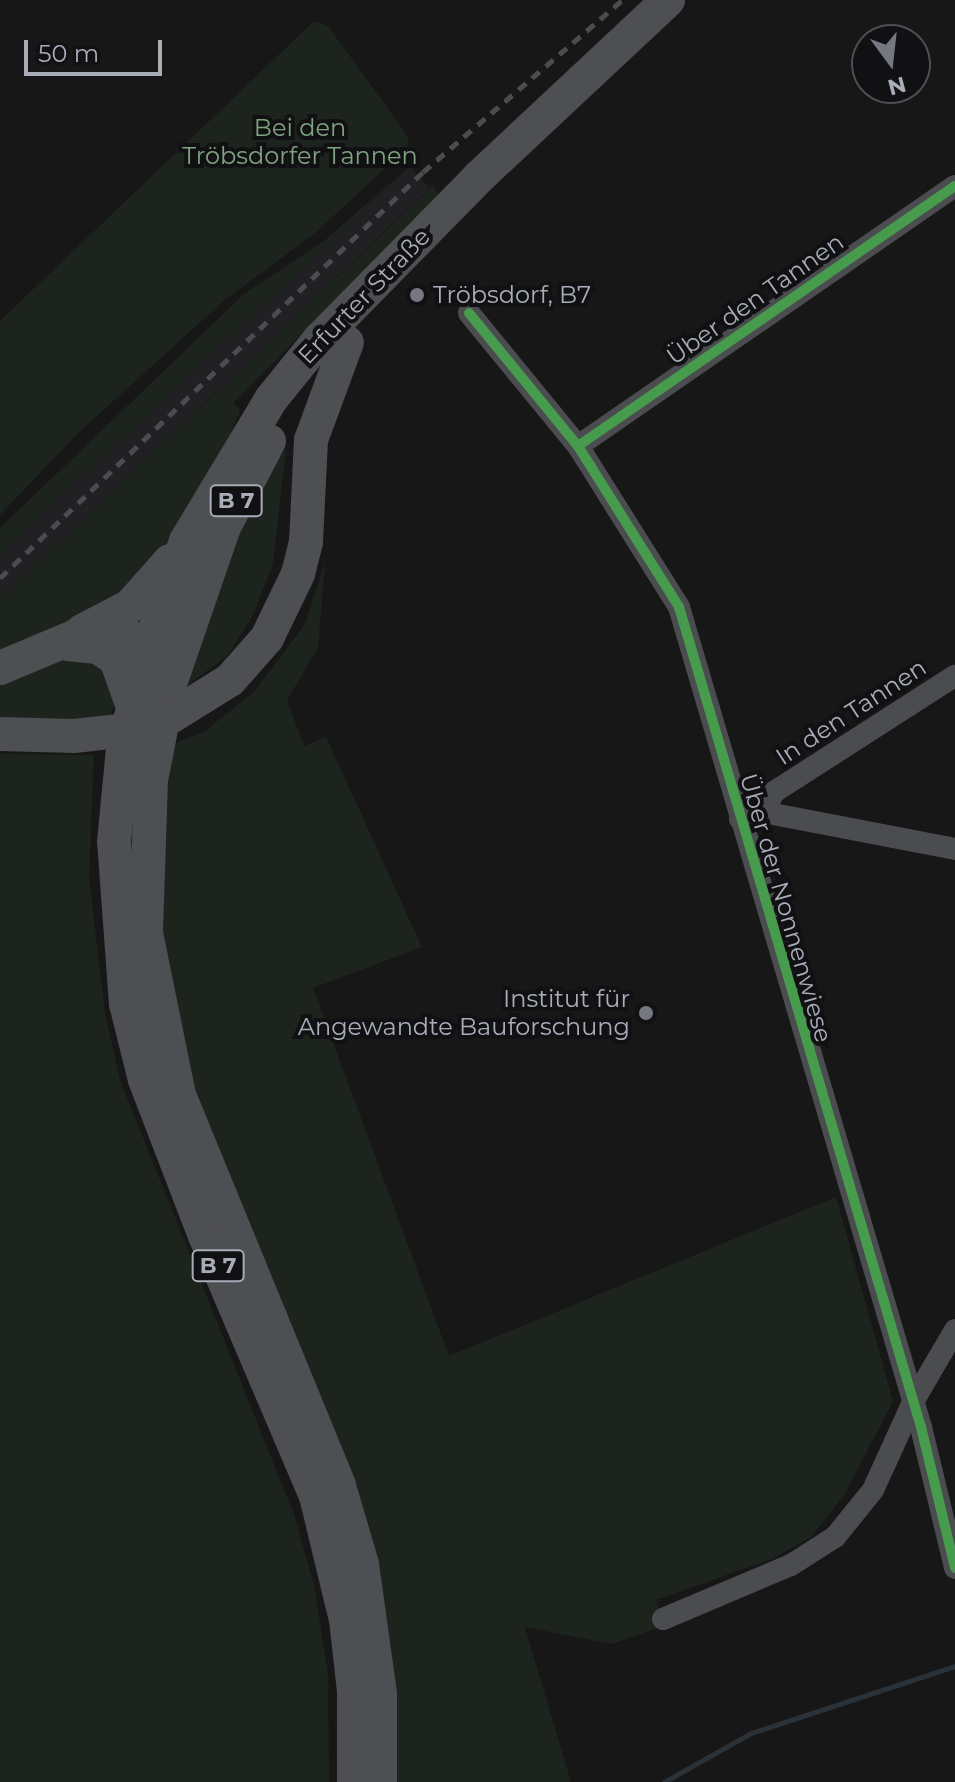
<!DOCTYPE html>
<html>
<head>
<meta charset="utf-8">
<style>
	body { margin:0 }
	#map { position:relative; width:955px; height:1782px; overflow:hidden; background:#171717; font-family:Montserrat,sans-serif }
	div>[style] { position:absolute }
	.built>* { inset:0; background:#212123 }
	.green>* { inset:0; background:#1d241e }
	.stream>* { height:5px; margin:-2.5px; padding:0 2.5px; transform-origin:2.5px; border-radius:2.5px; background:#2a3239 }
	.street>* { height:22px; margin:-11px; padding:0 11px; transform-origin:11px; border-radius:11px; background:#4b4c50 }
	.primary>* { height:34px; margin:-17px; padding:0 17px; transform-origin:17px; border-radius:17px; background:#4d4f52 }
	.rail>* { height:5px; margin-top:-2.5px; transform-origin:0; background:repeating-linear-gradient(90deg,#4b4c4f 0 10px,transparent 0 18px) }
	.primary-bridge>* { height:34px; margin:-17px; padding:0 17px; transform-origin:17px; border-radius:17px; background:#4d4f52 }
	.cycleway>* { height:10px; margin:-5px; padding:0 5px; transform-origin:5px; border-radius:5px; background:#469c4c }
	.dots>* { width:22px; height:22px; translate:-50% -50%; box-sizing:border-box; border:4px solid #111113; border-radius:50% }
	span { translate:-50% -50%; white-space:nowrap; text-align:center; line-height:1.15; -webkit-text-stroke:8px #111113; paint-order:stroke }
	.shield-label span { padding:2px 6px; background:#111113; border:2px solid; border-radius:6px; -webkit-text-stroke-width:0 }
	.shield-label { font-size:22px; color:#a8adb8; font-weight:700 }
	.park-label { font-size:24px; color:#7fa381 }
	.poi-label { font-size:24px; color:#a8adb8 }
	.left { translate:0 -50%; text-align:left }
	.right { translate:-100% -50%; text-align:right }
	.street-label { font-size:24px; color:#a8adb8 }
	.north { position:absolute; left:851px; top:24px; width:80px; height:80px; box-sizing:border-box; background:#111113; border:2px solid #4d4f55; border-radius:50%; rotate:165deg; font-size:22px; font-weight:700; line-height:32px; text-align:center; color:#a8adb8 }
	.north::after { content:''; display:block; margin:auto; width:28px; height:36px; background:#757880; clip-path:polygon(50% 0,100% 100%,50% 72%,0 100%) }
	.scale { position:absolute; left:24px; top:40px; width:138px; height:36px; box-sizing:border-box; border:4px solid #a8adb8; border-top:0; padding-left:10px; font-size:24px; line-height:28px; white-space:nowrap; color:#a8adb8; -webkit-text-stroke:6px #111113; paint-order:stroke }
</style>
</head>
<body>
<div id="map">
	<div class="built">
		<div style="clip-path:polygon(410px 166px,430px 188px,0 598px,0 554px)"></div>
	</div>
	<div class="green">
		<div style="clip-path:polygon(314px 21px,328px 26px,409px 138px,407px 148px,314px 234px,227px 298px,77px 434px,0 515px,0 321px)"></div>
		<div style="clip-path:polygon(410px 166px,0 554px,0 528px,244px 294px,324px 241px)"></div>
		<div style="clip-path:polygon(434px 185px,438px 197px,233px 403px,240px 410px,224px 450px,163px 559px,139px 589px,0 656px,0 598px)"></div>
		<div style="clip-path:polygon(286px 449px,273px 564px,252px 617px,228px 655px,180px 691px,211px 597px,259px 483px)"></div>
		<div style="clip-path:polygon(325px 562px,318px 648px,287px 700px,304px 746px,326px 737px,422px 947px,313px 988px,449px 1356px,836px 1197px,893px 1401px,845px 1494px,811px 1537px,772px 1559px,656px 1600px,664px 1626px,611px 1644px,525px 1627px,571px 1782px,388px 1782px,186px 1071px,156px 921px,162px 749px,205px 731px,254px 692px,305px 624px)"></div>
		<div style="clip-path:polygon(76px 657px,105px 665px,117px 701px,106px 723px,0 725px,0 681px,47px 661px)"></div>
		<div style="clip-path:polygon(0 754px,94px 755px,89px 877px,105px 1013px,120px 1080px,294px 1514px,315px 1590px,328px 1675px,329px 1782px,0 1782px)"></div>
	</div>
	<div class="stream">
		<div style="left:664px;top:1782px;width:100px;rotate:-29.4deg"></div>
		<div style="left:751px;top:1733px;width:215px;rotate:-18.2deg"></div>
	</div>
	<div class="street">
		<div style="left:469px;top:313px;width:172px;rotate:50.7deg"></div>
		<div style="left:578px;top:446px;width:190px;rotate:57.9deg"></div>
		<div style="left:679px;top:607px;width:855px;rotate:73.56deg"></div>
		<div style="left:921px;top:1427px;width:145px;rotate:76.4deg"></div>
		<div style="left:578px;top:446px;width:458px;rotate:-34.6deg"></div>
		<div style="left:763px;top:812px;width:196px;rotate:10.9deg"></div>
		<div style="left:740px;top:819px;width:24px;rotate:-17deg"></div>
		<div style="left:763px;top:812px;width:23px;rotate:-61deg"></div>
		<div style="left:774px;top:792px;width:215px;rotate:-32.7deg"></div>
		<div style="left:663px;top:1619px;width:139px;rotate:-22.9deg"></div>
		<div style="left:791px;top:1565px;width:52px;rotate:-32.5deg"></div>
		<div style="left:835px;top:1537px;width:60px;rotate:-51deg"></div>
		<div style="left:873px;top:1490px;width:99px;rotate:-65.5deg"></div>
		<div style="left:914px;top:1400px;width:81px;rotate:-59.6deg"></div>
	</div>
	<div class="primary">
		<div style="left:269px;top:441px;width:97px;rotate:117.6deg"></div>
		<div style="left:224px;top:527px;width:166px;rotate:109deg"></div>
		<div style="left:170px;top:684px;width:98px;rotate:101.2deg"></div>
		<div style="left:151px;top:780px;width:153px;rotate:91.9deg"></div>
		<div style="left:146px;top:933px;width:165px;rotate:78.5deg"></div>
		<div style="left:179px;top:1095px;width:422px;rotate:67.7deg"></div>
		<div style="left:339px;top:1486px;width:81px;rotate:73.6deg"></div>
		<div style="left:362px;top:1564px;width:131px;rotate:82.1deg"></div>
		<div style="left:380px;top:1694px;width:88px;rotate:90deg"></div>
		<div style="left:82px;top:631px;width:54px;rotate:-27.5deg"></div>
		<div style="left:130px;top:606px;width:60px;rotate:-48.4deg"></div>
		<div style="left:68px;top:644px;width:30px;rotate:6deg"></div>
		<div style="left:98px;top:647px;width:22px;rotate:34deg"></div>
		<div style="left:116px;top:659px;width:51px;rotate:70.5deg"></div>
		<div style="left:0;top:668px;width:82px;rotate:-22.8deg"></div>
		<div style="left:76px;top:636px;width:27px;rotate:-10deg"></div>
		<div style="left:103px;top:631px;width:35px;rotate:13deg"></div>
		<div style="left:137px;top:639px;width:33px;rotate:41deg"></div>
		<div style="left:230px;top:680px;width:56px;rotate:-48.6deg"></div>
		<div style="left:267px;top:638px;width:71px;rotate:-64.2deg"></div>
		<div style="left:298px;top:574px;width:33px;rotate:-76deg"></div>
		<div style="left:306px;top:542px;width:102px;rotate:-87.2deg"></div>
		<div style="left:311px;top:440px;width:104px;rotate:-69.8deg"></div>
		<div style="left:0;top:734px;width:74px;rotate:1.5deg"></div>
		<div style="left:354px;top:1782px;width:91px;rotate:-90deg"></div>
		<div style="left:354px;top:1691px;width:71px;rotate:-96.4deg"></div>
		<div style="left:346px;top:1620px;width:128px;rotate:-103.6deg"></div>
		<div style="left:316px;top:1496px;width:283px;rotate:-113.1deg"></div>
		<div style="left:205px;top:1236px;width:167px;rotate:-111deg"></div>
		<div style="left:145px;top:1080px;width:78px;rotate:-104deg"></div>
		<div style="left:126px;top:1004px;width:162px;rotate:-94.2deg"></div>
		<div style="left:114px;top:842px;width:94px;rotate:-84.5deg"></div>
		<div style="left:123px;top:748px;width:105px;rotate:-75.7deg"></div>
		<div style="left:149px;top:646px;width:111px;rotate:-70.6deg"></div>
		<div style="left:186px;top:541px;width:167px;rotate:-59deg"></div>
		<div style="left:272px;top:398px;width:75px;rotate:-51deg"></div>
		<div style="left:319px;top:340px;width:228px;rotate:-45.5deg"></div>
		<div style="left:479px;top:177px;width:259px;rotate:-43.1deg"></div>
	</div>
	<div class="rail">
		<div style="left:0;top:578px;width:586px;rotate:-43.83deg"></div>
		<div style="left:423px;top:172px;width:263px;rotate:-40.8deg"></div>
	</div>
	<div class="primary-bridge">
		<div style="left:74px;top:736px;width:62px;rotate:-6.4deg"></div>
		<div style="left:136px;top:729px;width:38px;rotate:-20deg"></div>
		<div style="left:172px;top:716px;width:68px;rotate:-31.8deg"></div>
	</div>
	<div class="cycleway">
		<div style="left:469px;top:313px;width:172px;rotate:50.7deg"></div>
		<div style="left:578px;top:446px;width:190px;rotate:57.9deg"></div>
		<div style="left:679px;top:607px;width:855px;rotate:73.56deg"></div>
		<div style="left:921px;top:1427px;width:145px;rotate:76.4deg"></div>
		<div style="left:578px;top:446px;width:458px;rotate:-34.6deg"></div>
	</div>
	<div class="dots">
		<div style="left:417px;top:295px;background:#757880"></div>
		<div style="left:646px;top:1013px;background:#757880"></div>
	</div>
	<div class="shield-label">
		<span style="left:236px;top:501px">B 7</span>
		<span style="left:218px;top:1266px">B 7</span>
	</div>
	<div class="park-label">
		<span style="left:300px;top:142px">Bei den<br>Tröbsdorfer Tannen</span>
	</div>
	<div class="poi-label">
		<span class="left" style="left:433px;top:295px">Tröbsdorf, B7</span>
		<span class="right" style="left:630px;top:1013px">Institut für<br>Angewandte Bauforschung</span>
	</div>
	<div class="street-label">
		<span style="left:364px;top:296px;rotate:-46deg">Erfurter Straße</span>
		<span style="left:755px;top:299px;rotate:-35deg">Über den Tannen</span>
		<span style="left:851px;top:712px;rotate:-33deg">In den Tannen</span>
		<span style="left:786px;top:908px;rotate:74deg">Über der Nonnenwiese</span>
	</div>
	<div class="north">N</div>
	<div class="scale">50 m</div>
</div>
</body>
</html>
